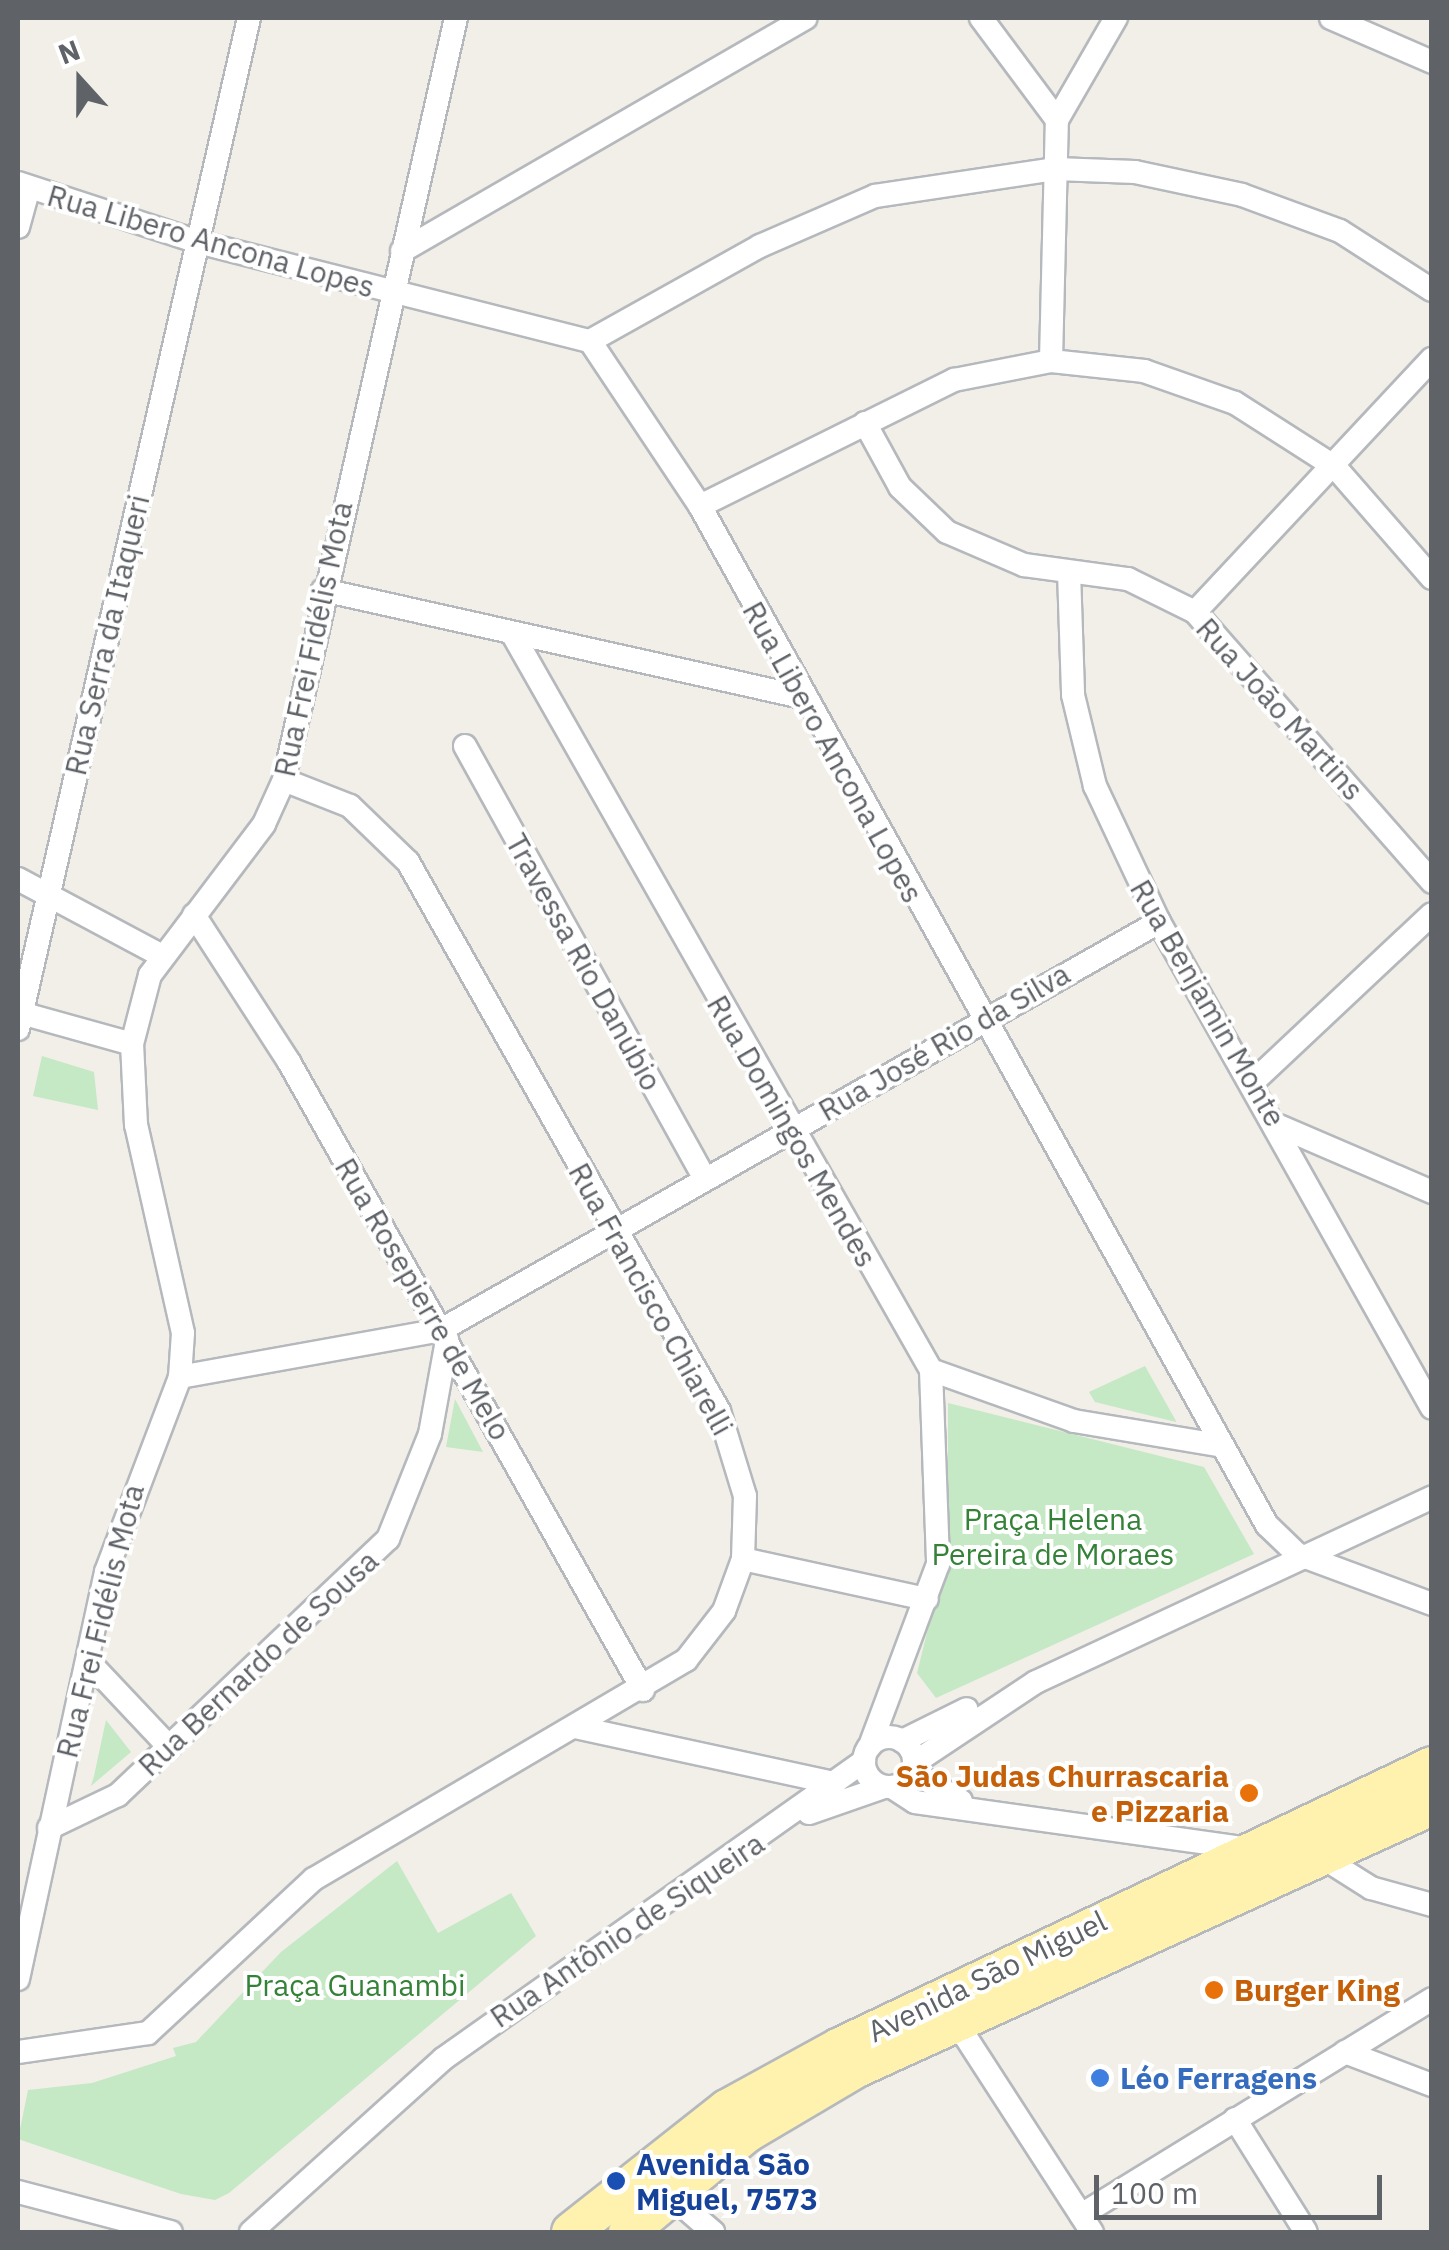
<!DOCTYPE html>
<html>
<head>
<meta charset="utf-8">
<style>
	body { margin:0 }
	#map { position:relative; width:1449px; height:2250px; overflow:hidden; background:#f1efe8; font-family:"IBM Plex Sans",sans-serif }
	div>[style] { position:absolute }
	.green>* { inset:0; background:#c5e8c5 }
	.roads { filter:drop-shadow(2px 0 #b5b8bc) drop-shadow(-2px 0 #b5b8bc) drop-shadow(0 2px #b5b8bc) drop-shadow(0 -2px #b5b8bc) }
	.minor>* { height:22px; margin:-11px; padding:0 11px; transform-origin:11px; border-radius:11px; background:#fff }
	.minor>.ring { margin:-11px; padding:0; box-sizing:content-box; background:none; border:22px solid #fff; border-radius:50% }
	.primary>* { height:38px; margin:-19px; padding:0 19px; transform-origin:19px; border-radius:19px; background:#fff2af }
	.dots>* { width:28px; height:28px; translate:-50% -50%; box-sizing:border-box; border:5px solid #fff; border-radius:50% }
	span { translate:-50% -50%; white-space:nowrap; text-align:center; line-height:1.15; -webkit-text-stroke:8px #fff; paint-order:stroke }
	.street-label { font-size:30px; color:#5f6368 }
	.park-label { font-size:30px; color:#348238 }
	.food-label { font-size:30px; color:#c56008; font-weight:700 }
	.right { translate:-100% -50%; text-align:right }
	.left { translate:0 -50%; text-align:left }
	.shop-label { font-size:30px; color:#366cbe; font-weight:700 }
	.transit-label { font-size:30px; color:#164399; font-weight:700 }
	.frame { position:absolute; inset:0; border:20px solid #5f6368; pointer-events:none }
	.north { position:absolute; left:30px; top:30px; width:100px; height:100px; -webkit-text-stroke:8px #fff; paint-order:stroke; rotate:339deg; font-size:28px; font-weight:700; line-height:40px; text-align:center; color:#5f6368 }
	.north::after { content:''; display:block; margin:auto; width:35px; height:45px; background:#5f6368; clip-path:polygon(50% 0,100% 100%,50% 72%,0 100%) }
	.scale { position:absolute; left:1094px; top:2175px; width:288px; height:45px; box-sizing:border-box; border:5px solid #5f6368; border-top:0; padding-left:12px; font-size:30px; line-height:35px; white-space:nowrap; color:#5f6368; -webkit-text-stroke:8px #fff; paint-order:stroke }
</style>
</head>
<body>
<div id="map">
	<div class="green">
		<div style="clip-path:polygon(42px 1056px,94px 1072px,98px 1110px,33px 1096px)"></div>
		<div style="clip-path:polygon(1145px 1366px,1176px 1421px,1176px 1422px,1095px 1402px,1089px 1392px)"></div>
		<div style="clip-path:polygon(455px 1399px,483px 1452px,446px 1447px)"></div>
		<div style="clip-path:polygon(948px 1403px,1204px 1467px,1254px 1554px,936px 1698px,917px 1673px,948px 1548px)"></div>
		<div style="clip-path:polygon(106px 1720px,131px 1752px,91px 1786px,94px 1776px)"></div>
		<div style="clip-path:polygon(397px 1861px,438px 1933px,511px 1893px,536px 1936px,229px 2193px,215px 2200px,181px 2194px,18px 2139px,28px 2090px,92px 2083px,176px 2056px,173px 2048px,196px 2042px,281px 1952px)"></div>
	</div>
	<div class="roads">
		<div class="minor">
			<div style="left:981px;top:18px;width:127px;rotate:53.3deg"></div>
			<div style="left:1331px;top:18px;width:110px;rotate:23.5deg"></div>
			<div style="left:18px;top:183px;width:189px;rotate:18.1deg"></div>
			<div style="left:198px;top:242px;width:404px;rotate:14.2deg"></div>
			<div style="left:590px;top:341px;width:198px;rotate:56.3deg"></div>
			<div style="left:700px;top:506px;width:1166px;rotate:60.91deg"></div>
			<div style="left:1267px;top:1525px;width:42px;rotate:44deg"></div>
			<div style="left:1297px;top:1554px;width:144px;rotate:20.3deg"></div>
			<div style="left:18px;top:227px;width:41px;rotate:-74.6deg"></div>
			<div style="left:402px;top:251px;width:466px;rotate:-30deg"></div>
			<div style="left:590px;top:341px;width:195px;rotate:-29.2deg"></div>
			<div style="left:760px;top:246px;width:125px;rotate:-23.5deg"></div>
			<div style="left:875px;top:196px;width:183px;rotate:-8.5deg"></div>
			<div style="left:1056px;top:169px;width:79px;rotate:2.2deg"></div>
			<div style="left:1135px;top:172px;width:109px;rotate:12.1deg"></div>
			<div style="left:1242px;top:195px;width:104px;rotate:20.2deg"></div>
			<div style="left:1340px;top:231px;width:109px;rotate:32.7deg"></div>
			<div style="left:1051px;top:361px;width:241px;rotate:-88.6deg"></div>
			<div style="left:1057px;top:120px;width:118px;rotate:-60deg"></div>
			<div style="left:865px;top:423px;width:73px;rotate:61.3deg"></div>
			<div style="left:900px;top:487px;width:65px;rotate:43.8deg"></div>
			<div style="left:947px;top:532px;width:84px;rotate:23.2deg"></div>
			<div style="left:1024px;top:565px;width:105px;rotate:7.7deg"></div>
			<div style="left:1128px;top:579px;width:75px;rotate:26.2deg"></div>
			<div style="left:1195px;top:612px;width:359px;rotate:48.7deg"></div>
			<div style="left:700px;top:506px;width:284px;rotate:-26.4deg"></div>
			<div style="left:954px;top:380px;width:99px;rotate:-11.1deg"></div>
			<div style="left:1051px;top:361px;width:94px;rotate:6.1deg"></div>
			<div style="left:1144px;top:371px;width:96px;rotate:19.4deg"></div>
			<div style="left:1235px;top:403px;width:119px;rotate:32.6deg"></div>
			<div style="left:1335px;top:467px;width:147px;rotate:48.9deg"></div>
			<div style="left:1069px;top:572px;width:123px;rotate:88.1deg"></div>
			<div style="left:1073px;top:695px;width:94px;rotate:76.4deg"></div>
			<div style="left:1095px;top:786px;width:150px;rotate:64.8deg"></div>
			<div style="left:1159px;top:922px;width:557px;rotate:60.68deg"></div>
			<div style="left:323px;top:590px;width:492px;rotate:12.6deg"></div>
			<div style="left:1195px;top:612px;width:347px;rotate:-46.9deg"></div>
			<div style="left:512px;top:633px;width:848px;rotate:60.38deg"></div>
			<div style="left:931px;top:1370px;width:194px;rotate:87.9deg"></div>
			<div style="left:938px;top:1564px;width:194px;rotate:110.5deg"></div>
			<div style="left:465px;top:746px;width:494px;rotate:61deg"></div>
			<div style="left:18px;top:879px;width:163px;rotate:28.1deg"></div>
			<div style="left:194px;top:915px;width:175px;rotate:57.1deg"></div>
			<div style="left:289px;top:1062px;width:721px;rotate:60.59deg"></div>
			<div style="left:21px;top:1013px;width:115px;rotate:15.6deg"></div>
			<div style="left:18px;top:1029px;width:1037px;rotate:-77.13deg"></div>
			<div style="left:1253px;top:1082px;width:245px;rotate:-43.2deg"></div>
			<div style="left:1279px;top:1126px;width:167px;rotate:23.3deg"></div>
			<div style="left:931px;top:1370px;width:152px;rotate:19.6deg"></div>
			<div style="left:1074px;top:1421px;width:145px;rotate:9.5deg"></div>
			<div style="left:180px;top:1377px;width:265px;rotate:-10.2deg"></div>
			<div style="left:441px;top:1330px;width:826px;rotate:-29.61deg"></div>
			<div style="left:743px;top:1559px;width:188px;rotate:12.3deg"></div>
			<div style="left:89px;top:1662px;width:117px;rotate:46.7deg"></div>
			<div style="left:575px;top:1727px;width:266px;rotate:12.2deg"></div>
			<div class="ring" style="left:864px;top:1737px;width:28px;height:28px"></div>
			<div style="left:902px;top:1741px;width:72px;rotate:-26.2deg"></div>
			<div style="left:914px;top:1763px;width:146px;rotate:-33.6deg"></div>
			<div style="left:1036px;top:1682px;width:437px;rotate:-25deg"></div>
			<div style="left:913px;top:1772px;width:56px;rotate:31.1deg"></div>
			<div style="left:892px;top:1787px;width:27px;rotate:33deg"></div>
			<div style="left:915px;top:1802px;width:339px;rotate:8deg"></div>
			<div style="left:809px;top:1813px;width:79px;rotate:-19.1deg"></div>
			<div style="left:49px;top:1828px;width:76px;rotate:-25.6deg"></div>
			<div style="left:118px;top:1795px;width:372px;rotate:-43.5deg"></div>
			<div style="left:388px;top:1539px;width:113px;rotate:-68.2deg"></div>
			<div style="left:430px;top:1434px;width:96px;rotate:-79.7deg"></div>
			<div style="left:1317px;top:1854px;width:64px;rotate:32.2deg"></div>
			<div style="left:1371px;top:1888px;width:63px;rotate:15.6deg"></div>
			<div style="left:18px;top:1979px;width:416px;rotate:-77.8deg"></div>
			<div style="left:106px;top:1572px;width:209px;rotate:-69.2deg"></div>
			<div style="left:180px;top:1377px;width:44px;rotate:-86.1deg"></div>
			<div style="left:183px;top:1333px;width:213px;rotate:-102.7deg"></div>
			<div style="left:136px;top:1125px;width:81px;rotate:-92.8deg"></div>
			<div style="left:132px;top:1044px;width:71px;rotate:-75.4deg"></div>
			<div style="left:150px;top:975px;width:189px;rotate:-52.9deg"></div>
			<div style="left:264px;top:824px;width:48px;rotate:-65.6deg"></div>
			<div style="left:284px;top:780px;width:781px;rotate:-77.28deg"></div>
			<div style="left:956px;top:2022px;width:250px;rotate:57.1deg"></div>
			<div style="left:18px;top:2052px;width:131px;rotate:-8.3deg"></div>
			<div style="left:148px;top:2033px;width:226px;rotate:-42.9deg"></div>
			<div style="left:314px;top:1879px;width:432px;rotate:-30.5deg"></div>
			<div style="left:686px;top:1660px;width:62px;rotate:-52.2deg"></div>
			<div style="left:724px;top:1611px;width:55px;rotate:-69.9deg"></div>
			<div style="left:743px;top:1559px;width:63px;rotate:-88.2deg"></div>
			<div style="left:745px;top:1496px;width:89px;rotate:-107deg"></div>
			<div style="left:719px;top:1411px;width:631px;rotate:-119.53deg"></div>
			<div style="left:408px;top:862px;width:81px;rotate:-136deg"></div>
			<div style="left:350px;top:806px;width:71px;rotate:-158.5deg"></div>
			<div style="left:1345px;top:2052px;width:93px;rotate:20.8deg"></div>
			<div style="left:1235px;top:2119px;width:133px;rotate:57.9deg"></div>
			<div style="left:18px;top:2192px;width:158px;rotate:14.7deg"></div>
			<div style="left:670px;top:2195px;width:57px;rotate:40.7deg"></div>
			<div style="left:1081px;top:2215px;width:412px;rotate:-31.6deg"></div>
			<div style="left:251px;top:2232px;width:258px;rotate:-42deg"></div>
			<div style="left:443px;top:2059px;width:516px;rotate:-35.29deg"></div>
		</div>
		<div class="primary">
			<div style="left:571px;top:2232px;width:199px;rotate:-38.3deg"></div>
			<div style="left:727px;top:2109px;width:129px;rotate:-28.8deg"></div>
			<div style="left:840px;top:2047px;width:655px;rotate:-25.39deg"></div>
			<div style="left:628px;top:2232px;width:155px;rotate:-39.8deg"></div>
			<div style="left:747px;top:2133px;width:128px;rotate:-30.6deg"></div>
			<div style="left:857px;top:2068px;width:632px;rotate:-24.5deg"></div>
		</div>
	</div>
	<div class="dots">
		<div style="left:1249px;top:1793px;background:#e8710a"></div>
		<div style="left:1214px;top:1990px;background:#e8710a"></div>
		<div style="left:1100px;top:2078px;background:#3f7fe0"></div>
		<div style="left:616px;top:2181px;background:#1a4fb4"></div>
	</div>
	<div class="street-label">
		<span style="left:211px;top:241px;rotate:16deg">Rua Libero Ancona Lopes</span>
		<span style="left:107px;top:635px;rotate:-77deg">Rua Serra da Itaqueri</span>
		<span style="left:313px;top:639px;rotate:-78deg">Rua Frei Fidélis Mota</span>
		<span style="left:1280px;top:709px;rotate:48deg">Rua João Martins</span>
		<span style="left:833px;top:752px;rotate:61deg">Rua Libero Ancona Lopes</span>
		<span style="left:584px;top:962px;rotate:61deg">Travessa Rio Danúbio</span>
		<span style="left:1208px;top:1003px;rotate:60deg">Rua Benjamin Monte</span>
		<span style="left:944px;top:1042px;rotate:-30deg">Rua José Rio da Silva</span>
		<span style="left:792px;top:1131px;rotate:60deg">Rua Domingos Mendes</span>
		<span style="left:423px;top:1299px;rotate:60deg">Rua Rosepierre de Melo</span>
		<span style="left:651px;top:1299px;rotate:61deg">Rua Francisco Chiarelli</span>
		<span style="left:100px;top:1621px;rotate:-76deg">Rua Frei Fidélis Mota</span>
		<span style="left:258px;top:1663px;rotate:-43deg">Rua Bernardo de Sousa</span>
		<span style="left:627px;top:1930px;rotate:-34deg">Rua Antônio de Siqueira</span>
		<span style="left:987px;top:1976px;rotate:-26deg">Avenida São Miguel</span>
	</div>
	<div class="park-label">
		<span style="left:1053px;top:1536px">Praça Helena<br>Pereira de Moraes</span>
		<span style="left:355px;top:1985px">Praça Guanambi</span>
	</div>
	<div class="food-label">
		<span class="right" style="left:1229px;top:1793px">São Judas Churrascaria<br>e Pizzaria</span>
		<span class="left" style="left:1234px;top:1990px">Burger King</span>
	</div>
	<div class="shop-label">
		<span class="left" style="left:1120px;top:2078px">Léo Ferragens</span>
	</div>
	<div class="transit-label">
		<span class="left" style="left:636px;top:2181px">Avenida São<br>Miguel, 7573</span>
	</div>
	<div class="frame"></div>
	<div class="north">N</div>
	<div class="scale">100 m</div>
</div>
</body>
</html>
